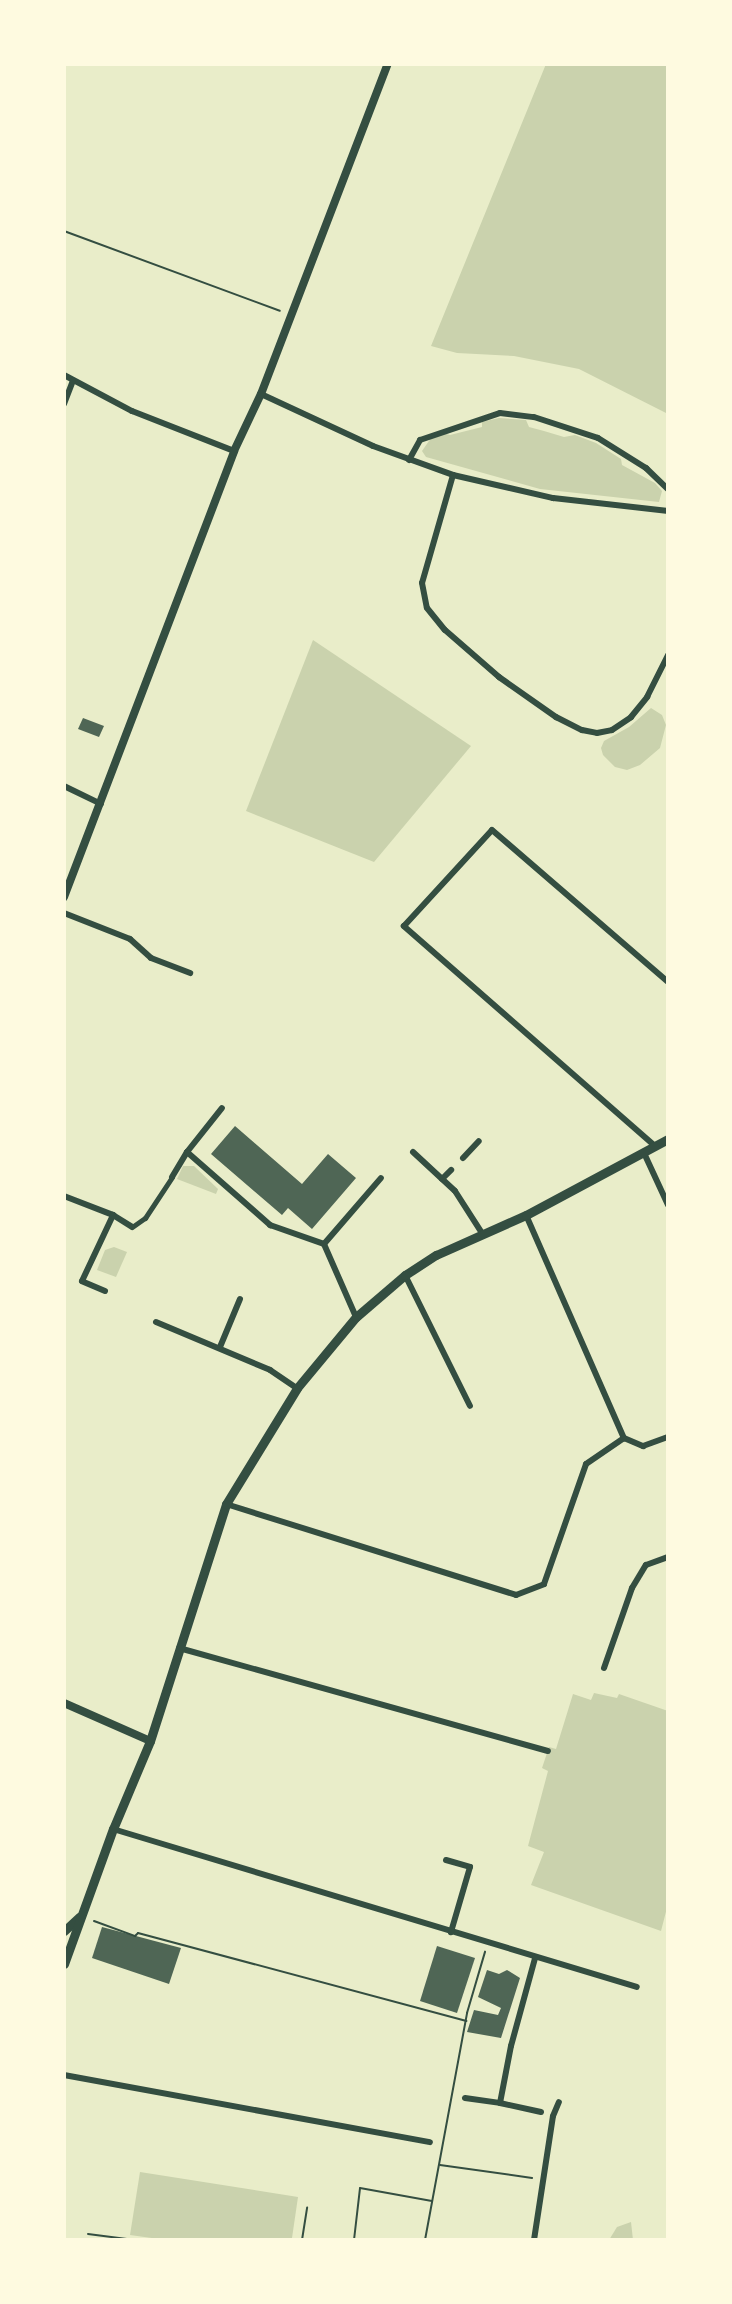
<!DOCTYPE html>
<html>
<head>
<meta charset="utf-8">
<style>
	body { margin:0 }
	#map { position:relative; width:732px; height:2304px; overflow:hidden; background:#e9edc9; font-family:"Zilla Slab",serif }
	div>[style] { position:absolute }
	.green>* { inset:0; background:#cad2ad }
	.building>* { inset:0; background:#4f6655 }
	.path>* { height:2px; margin:-1px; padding:0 1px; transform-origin:1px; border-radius:1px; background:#344e41 }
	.pedestrian>* { height:5px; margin:-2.5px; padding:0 2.5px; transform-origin:2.5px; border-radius:2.5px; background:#344e41 }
	.minor>* { height:6px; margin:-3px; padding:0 3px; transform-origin:3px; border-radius:3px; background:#344e41 }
	.tertiary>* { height:8px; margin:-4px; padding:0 4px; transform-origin:4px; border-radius:4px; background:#344e41 }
	.secondary>* { height:9px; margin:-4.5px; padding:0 4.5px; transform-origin:4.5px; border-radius:4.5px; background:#344e41 }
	span { translate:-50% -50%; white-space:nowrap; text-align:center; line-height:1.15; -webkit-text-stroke:8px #fefae0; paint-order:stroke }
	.frame { position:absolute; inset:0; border:66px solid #fefae0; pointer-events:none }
</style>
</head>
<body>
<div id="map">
	<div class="green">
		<div style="clip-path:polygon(546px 64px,668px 64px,668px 414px,579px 369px,514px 356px,457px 353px,431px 346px)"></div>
		<div style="clip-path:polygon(499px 418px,526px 420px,529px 427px,544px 431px,564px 437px,575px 435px,596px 443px,621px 459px,622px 465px,655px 483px,662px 491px,659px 502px,540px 489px,426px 457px,422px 451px,431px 438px,443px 433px,450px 435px,482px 427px,482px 422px)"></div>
		<div style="clip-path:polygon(313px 640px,471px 746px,374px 862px,246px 811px)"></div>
		<div style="clip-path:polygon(651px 708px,662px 715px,666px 725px,660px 748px,640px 765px,627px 770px,615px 767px,603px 755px,601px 748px,604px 741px,629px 727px)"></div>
		<div style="clip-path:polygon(183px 1166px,194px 1166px,218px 1189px,216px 1194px,177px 1179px)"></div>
		<div style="clip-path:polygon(114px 1247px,127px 1252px,116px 1277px,97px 1270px,105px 1250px)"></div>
		<div style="clip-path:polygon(594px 1693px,617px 1698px,619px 1694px,668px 1711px,668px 1904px,661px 1931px,531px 1885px,544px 1852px,528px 1846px,548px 1771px,542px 1768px,549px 1747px,556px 1749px,573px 1694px,591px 1700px)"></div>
		<div style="clip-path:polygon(140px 2172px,298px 2197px,292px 2238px,166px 2240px,130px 2235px)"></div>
		<div style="clip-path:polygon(631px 2222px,633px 2240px,609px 2240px,617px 2227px)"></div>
	</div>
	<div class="building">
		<div style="clip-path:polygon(83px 718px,104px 726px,99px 737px,78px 729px)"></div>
		<div style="clip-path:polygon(235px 1126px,302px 1184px,328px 1154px,356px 1178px,312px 1229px,288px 1208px,282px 1215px,211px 1154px)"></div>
		<div style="clip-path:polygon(102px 1927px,181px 1948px,169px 1984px,92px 1958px)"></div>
		<div style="clip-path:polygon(437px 1946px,475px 1958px,457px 2013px,420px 2001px)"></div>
		<div style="clip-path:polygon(487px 1970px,499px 1974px,507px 1970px,520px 1978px,501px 2038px,467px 2032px,474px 2010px,498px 2015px,501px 2008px,478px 1997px)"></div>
	</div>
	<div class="path">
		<div style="left:64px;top:231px;width:230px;rotate:20.3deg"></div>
		<div style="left:94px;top:1921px;width:44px;rotate:20.1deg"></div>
		<div style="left:135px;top:1936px;width:4px;rotate:-45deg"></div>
		<div style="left:138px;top:1933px;width:340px;rotate:15deg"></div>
		<div style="left:440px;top:2165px;width:93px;rotate:8deg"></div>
		<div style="left:88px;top:2234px;width:47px;rotate:7.3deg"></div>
		<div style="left:302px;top:2240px;width:33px;rotate:-81deg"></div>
		<div style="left:354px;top:2240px;width:52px;rotate:-83.4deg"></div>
		<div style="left:360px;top:2188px;width:73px;rotate:10.2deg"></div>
		<div style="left:425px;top:2240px;width:231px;rotate:-79.5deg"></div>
		<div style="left:467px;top:2013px;width:64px;rotate:-73.6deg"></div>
	</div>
	<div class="pedestrian">
		<div style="left:132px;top:1227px;width:16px;rotate:-35deg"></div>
		<div style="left:145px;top:1218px;width:49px;rotate:-56.6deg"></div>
	</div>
	<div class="minor">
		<div style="left:64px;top:375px;width:77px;rotate:27.9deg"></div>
		<div style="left:132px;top:411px;width:110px;rotate:21.4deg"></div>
		<div style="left:261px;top:394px;width:123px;rotate:24.9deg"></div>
		<div style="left:373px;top:446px;width:85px;rotate:19.9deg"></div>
		<div style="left:453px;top:475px;width:103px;rotate:13deg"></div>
		<div style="left:553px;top:498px;width:116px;rotate:6.4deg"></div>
		<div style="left:64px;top:404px;width:25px;rotate:-69deg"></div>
		<div style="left:409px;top:460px;width:23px;rotate:-61deg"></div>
		<div style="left:420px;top:440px;width:84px;rotate:-18.6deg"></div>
		<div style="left:500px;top:413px;width:34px;rotate:7deg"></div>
		<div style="left:534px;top:417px;width:67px;rotate:18.2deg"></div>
		<div style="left:598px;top:438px;width:57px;rotate:32deg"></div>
		<div style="left:646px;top:468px;width:30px;rotate:44deg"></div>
		<div style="left:453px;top:475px;width:112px;rotate:106deg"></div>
		<div style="left:422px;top:583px;width:25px;rotate:79deg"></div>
		<div style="left:427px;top:608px;width:28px;rotate:51deg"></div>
		<div style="left:445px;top:630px;width:72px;rotate:41deg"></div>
		<div style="left:499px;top:677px;width:70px;rotate:35.1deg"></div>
		<div style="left:556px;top:717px;width:29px;rotate:27deg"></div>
		<div style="left:582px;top:730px;width:15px;rotate:11deg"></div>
		<div style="left:597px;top:733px;width:15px;rotate:-11deg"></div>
		<div style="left:612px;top:730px;width:23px;rotate:-34deg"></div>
		<div style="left:631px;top:717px;width:26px;rotate:-51deg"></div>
		<div style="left:647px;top:697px;width:47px;rotate:-63.4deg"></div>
		<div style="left:64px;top:786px;width:41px;rotate:25.9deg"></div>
		<div style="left:64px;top:913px;width:71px;rotate:21.5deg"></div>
		<div style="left:130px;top:939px;width:28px;rotate:42deg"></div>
		<div style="left:151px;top:958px;width:42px;rotate:21deg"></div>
		<div style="left:655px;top:1146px;width:334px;rotate:-138.8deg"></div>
		<div style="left:404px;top:926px;width:130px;rotate:-47.5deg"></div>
		<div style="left:492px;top:830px;width:233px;rotate:40.8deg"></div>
		<div style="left:187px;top:1152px;width:56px;rotate:-51.5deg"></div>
		<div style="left:413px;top:1152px;width:57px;rotate:42.9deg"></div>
		<div style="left:455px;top:1191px;width:50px;rotate:57.3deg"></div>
		<div style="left:644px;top:1153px;width:57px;rotate:65.2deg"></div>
		<div style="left:463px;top:1158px;width:23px;rotate:-47deg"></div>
		<div style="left:172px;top:1177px;width:29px;rotate:-59deg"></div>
		<div style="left:187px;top:1152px;width:111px;rotate:41.3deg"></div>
		<div style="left:270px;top:1225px;width:57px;rotate:19.4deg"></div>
		<div style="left:442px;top:1179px;width:13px;rotate:-45deg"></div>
		<div style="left:64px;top:1196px;width:53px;rotate:21.2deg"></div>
		<div style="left:113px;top:1215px;width:22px;rotate:32deg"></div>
		<div style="left:526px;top:1215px;width:244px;rotate:66.3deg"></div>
		<div style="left:405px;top:1275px;width:146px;rotate:63.6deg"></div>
		<div style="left:105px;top:1291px;width:25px;rotate:-157deg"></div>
		<div style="left:82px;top:1281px;width:73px;rotate:-64.8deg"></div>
		<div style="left:356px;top:1317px;width:80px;rotate:-113.7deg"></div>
		<div style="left:324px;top:1244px;width:87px;rotate:-49.2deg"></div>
		<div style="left:156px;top:1322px;width:124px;rotate:22.8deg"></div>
		<div style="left:270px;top:1370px;width:32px;rotate:34deg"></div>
		<div style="left:220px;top:1347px;width:52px;rotate:-67.4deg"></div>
		<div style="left:624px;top:1438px;width:21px;rotate:23deg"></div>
		<div style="left:643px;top:1446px;width:27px;rotate:-20deg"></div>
		<div style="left:226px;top:1504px;width:304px;rotate:17.4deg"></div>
		<div style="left:516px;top:1595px;width:30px;rotate:-21deg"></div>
		<div style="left:544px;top:1584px;width:127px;rotate:-70.7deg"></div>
		<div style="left:586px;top:1464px;width:46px;rotate:-34.4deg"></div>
		<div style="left:179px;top:1648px;width:383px;rotate:15.6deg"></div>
		<div style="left:604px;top:1668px;width:85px;rotate:-70.7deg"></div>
		<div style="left:632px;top:1588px;width:27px;rotate:-59deg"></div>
		<div style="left:646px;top:1565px;width:23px;rotate:-20deg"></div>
		<div style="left:113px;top:1829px;width:547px;rotate:16.78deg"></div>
		<div style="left:446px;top:1860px;width:25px;rotate:16deg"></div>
		<div style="left:470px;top:1867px;width:68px;rotate:106.3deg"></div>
		<div style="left:64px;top:2075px;width:372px;rotate:10.4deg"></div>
		<div style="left:465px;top:2098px;width:35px;rotate:8deg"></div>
		<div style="left:500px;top:2103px;width:58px;rotate:-79.1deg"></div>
		<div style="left:511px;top:2046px;width:91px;rotate:-74.7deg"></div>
		<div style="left:500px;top:2103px;width:42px;rotate:12.4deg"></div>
		<div style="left:534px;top:2240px;width:125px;rotate:-81.3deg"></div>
		<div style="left:553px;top:2116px;width:15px;rotate:-67deg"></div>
	</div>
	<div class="tertiary">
		<div style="left:64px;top:897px;width:477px;rotate:-69.1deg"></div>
		<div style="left:234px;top:451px;width:63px;rotate:-64.7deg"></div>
		<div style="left:261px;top:394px;width:354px;rotate:-69deg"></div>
		<div style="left:64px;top:1703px;width:94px;rotate:23.8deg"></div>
	</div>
	<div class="secondary">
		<div style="left:64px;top:1931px;width:21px;rotate:-43deg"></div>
		<div style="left:64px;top:1964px;width:144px;rotate:-70.1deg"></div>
		<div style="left:113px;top:1829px;width:95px;rotate:-67.2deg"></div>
		<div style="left:150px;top:1741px;width:249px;rotate:-72.2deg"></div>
		<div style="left:226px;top:1504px;width:136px;rotate:-58.5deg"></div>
		<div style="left:297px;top:1388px;width:92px;rotate:-50.3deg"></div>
		<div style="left:356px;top:1317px;width:65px;rotate:-40.6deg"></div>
		<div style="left:405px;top:1275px;width:37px;rotate:-33deg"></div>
		<div style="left:436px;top:1255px;width:98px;rotate:-24deg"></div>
		<div style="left:526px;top:1215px;width:161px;rotate:-28.2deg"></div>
	</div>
	<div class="frame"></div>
</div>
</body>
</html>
